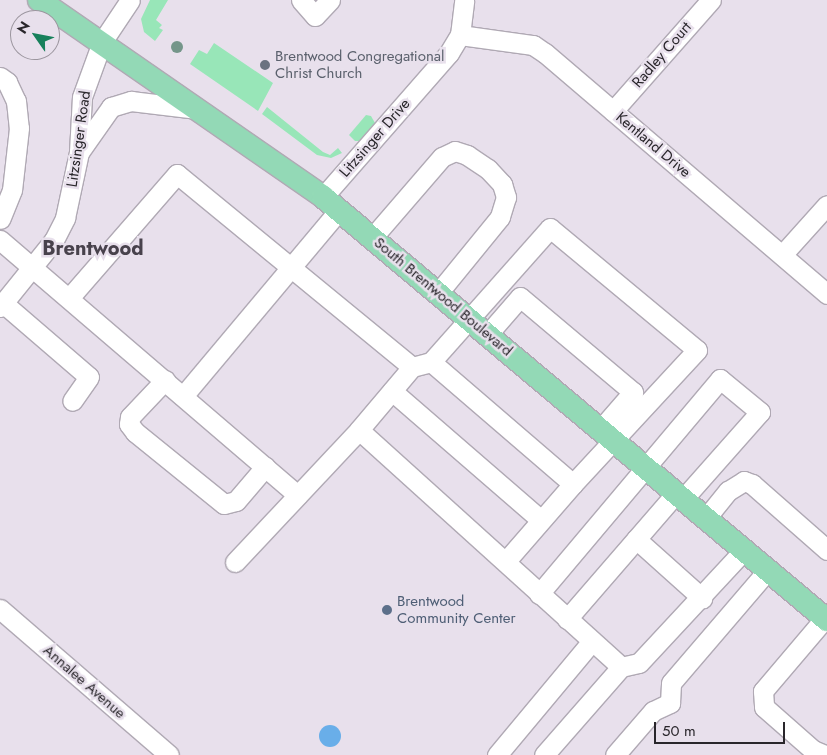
<!DOCTYPE html>
<html>
<head>
<meta charset="utf-8">
<style>
	body { margin:0 }
	#map { position:relative; width:827px; height:755px; overflow:hidden; background:#e8e0ec; font-family:Jost,sans-serif }
	div>[style] { position:absolute }
	.green>* { inset:0; background:#98e6b8 }
	.water>* { inset:0; background:#69aee9 }
	.round { border-radius:50% }
	.roads { filter:drop-shadow(1px 0 #b0a9b4) drop-shadow(-1px 0 #b0a9b4) drop-shadow(0 1px #b0a9b4) drop-shadow(0 -1px #b0a9b4) }
	.minor>* { height:19px; margin:-9.5px; padding:0 9.5px; transform-origin:9.5px; border-radius:9.5px; background:#fff }
	.major>* { height:22px; margin:-11px; padding:0 11px; transform-origin:11px; border-radius:11px; background:#93d9b6 }
	.trees>* { width:12px; height:12px; margin:-6px; border-radius:50%; background:#75968a }
	.dots>* { width:14px; height:14px; translate:-50% -50%; box-sizing:border-box; border:2px solid #e8e0ec; border-radius:50% }
	span { translate:-50% -50%; white-space:nowrap; text-align:center; line-height:1.15; -webkit-text-stroke:5px #e8e0ec; paint-order:stroke }
	.street-label { font-size:15px; color:#29262b }
	.worship-label { font-size:15px; color:#5b616d }
	.left { translate:0 -50%; text-align:left }
	.service-label { font-size:15px; color:#4e5e75 }
	.district-label { font-size:20px; color:#48424c; font-weight:700 }
	.north { position:absolute; left:10px; top:10px; width:50px; height:50px; box-sizing:border-box; background:#e8e0ec; border:1px solid #9c969f; border-radius:50%; rotate:303deg; font-size:14px; font-weight:700; line-height:20px; text-align:center; color:#29262b }
	.north::after { content:''; display:block; margin:auto; width:18px; height:22px; background:#17805b; clip-path:polygon(50% 0,100% 100%,50% 72%,0 100%) }
	.scale { position:absolute; left:654px; top:722px; width:131px; height:22px; box-sizing:border-box; border:2px solid #29262b; border-top:0; padding-left:6px; font-size:15px; line-height:18px; white-space:nowrap; color:#29262b; -webkit-text-stroke:4px #e8e0ec; paint-order:stroke }
</style>
</head>
<body>
<div id="map">
	<div class="green">
		<div style="clip-path:polygon(150px 0,168px 0,156px 20px,162px 25px,159px 28px,163px 30px,155px 41px,144px 32px,141px 19px)"></div>
		<div style="clip-path:polygon(214px 43px,273px 83px,258px 111px,190px 64px,199px 50px,207px 54px)"></div>
		<div style="clip-path:polygon(267px 107px,323px 152px,330px 155px,338px 148px,342px 153px,331px 158px,317px 155px,262px 114px)"></div>
		<div style="clip-path:polygon(366px 115px,371px 116px,375px 123px,359px 141px,355px 141px,349px 135px)"></div>
	</div>
	<div class="water">
		<div class="round" style="left:319px;top:725px;width:22px;height:22px"></div>
	</div>
	<div class="roads">
		<div class="minor">
			<div style="left:301px;top:0;width:21px;rotate:49deg"></div>
			<div style="left:315px;top:16px;width:22px;rotate:-47deg"></div>
			<div style="left:460px;top:35px;width:74px;rotate:7.8deg"></div>
			<div style="left:533px;top:45px;width:14px;rotate:34deg"></div>
			<div style="left:545px;top:53px;width:371px;rotate:40.5deg"></div>
			<div style="left:0;top:77px;width:9px;rotate:36deg"></div>
			<div style="left:7px;top:82px;width:21px;rotate:65deg"></div>
			<div style="left:16px;top:101px;width:27px;rotate:84deg"></div>
			<div style="left:19px;top:128px;width:62px;rotate:96.4deg"></div>
			<div style="left:12px;top:190px;width:31px;rotate:112deg"></div>
			<div style="left:613px;top:111px;width:148px;rotate:-48.6deg"></div>
			<div style="left:80px;top:151px;width:54px;rotate:-54.8deg"></div>
			<div style="left:111px;top:107px;width:21px;rotate:-17deg"></div>
			<div style="left:131px;top:101px;width:65px;rotate:7deg"></div>
			<div style="left:323px;top:197px;width:191px;rotate:-48.8deg"></div>
			<div style="left:449px;top:53px;width:21px;rotate:-59deg"></div>
			<div style="left:460px;top:35px;width:35px;rotate:-83deg"></div>
			<div style="left:372px;top:238px;width:107px;rotate:-49.2deg"></div>
			<div style="left:442px;top:157px;width:14px;rotate:-25deg"></div>
			<div style="left:455px;top:151px;width:13px;rotate:18deg"></div>
			<div style="left:467px;top:155px;width:25px;rotate:34deg"></div>
			<div style="left:488px;top:169px;width:21px;rotate:47deg"></div>
			<div style="left:502px;top:184px;width:14px;rotate:73deg"></div>
			<div style="left:506px;top:197px;width:21px;rotate:107deg"></div>
			<div style="left:500px;top:217px;width:98px;rotate:129.2deg"></div>
			<div style="left:0;top:240px;width:392px;rotate:40.6deg"></div>
			<div style="left:782px;top:255px;width:67px;rotate:-48deg"></div>
			<div style="left:70px;top:297px;width:163px;rotate:-49deg"></div>
			<div style="left:177px;top:174px;width:304px;rotate:39.4deg"></div>
			<div style="left:3px;top:303px;width:113px;rotate:40.7deg"></div>
			<div style="left:89px;top:377px;width:29px;rotate:125deg"></div>
			<div style="left:0;top:307px;width:86px;rotate:-51.1deg"></div>
			<div style="left:54px;top:240px;width:25px;rotate:-63deg"></div>
			<div style="left:65px;top:218px;width:67px;rotate:-78deg"></div>
			<div style="left:79px;top:152px;width:55px;rotate:-86.9deg"></div>
			<div style="left:82px;top:97px;width:59px;rotate:-70deg"></div>
			<div style="left:102px;top:42px;width:50px;rotate:-56.3deg"></div>
			<div style="left:487px;top:335px;width:50px;rotate:-49deg"></div>
			<div style="left:520px;top:297px;width:148px;rotate:40.1deg"></div>
			<div style="left:633px;top:392px;width:50px;rotate:131deg"></div>
			<div style="left:431px;top:362px;width:179px;rotate:-48.4deg"></div>
			<div style="left:550px;top:228px;width:191px;rotate:39.7deg"></div>
			<div style="left:697px;top:350px;width:183px;rotate:132.8deg"></div>
			<div style="left:573px;top:484px;width:187px;rotate:-139.3deg"></div>
			<div style="left:431px;top:362px;width:20px;rotate:165deg"></div>
			<div style="left:412px;top:367px;width:82px;rotate:130.1deg"></div>
			<div style="left:359px;top:430px;width:353px;rotate:42.1deg"></div>
			<div style="left:165px;top:380px;width:51px;rotate:133.4deg"></div>
			<div style="left:130px;top:417px;width:7px;rotate:98deg"></div>
			<div style="left:129px;top:424px;width:10px;rotate:53deg"></div>
			<div style="left:135px;top:432px;width:114px;rotate:39deg"></div>
			<div style="left:224px;top:504px;width:12px;rotate:-14deg"></div>
			<div style="left:236px;top:501px;width:45px;rotate:-49.5deg"></div>
			<div style="left:392px;top:391px;width:197px;rotate:40.9deg"></div>
			<div style="left:183px;top:396px;width:243px;rotate:-50deg"></div>
			<div style="left:706px;top:518px;width:35px;rotate:-51deg"></div>
			<div style="left:728px;top:491px;width:19px;rotate:-32deg"></div>
			<div style="left:744px;top:481px;width:9px;rotate:21deg"></div>
			<div style="left:752px;top:484px;width:100px;rotate:41.3deg"></div>
			<div style="left:636px;top:539px;width:89px;rotate:41.8deg"></div>
			<div style="left:506px;top:561px;width:102px;rotate:-49deg"></div>
			<div style="left:235px;top:562px;width:181px;rotate:-46.8deg"></div>
			<div style="left:539px;top:594px;width:281px;rotate:-49.9deg"></div>
			<div style="left:720px;top:379px;width:52px;rotate:39.5deg"></div>
			<div style="left:760px;top:412px;width:116px;rotate:131.5deg"></div>
			<div style="left:0;top:609px;width:223px;rotate:40.8deg"></div>
			<div style="left:825px;top:618px;width:96px;rotate:130.3deg"></div>
			<div style="left:763px;top:691px;width:16px;rotate:86deg"></div>
			<div style="left:764px;top:707px;width:65px;rotate:41.3deg"></div>
			<div style="left:813px;top:750px;width:13px;rotate:23deg"></div>
			<div style="left:567px;top:619px;width:167px;rotate:-49.1deg"></div>
			<div style="left:497px;top:755px;width:148px;rotate:-50.2deg"></div>
			<div style="left:544px;top:755px;width:117px;rotate:-48.8deg"></div>
			<div style="left:621px;top:667px;width:18px;rotate:-13deg"></div>
			<div style="left:639px;top:663px;width:154px;rotate:-47.1deg"></div>
			<div style="left:615px;top:755px;width:58px;rotate:-49.2deg"></div>
			<div style="left:653px;top:711px;width:19px;rotate:-25deg"></div>
			<div style="left:670px;top:703px;width:20px;rotate:-87deg"></div>
			<div style="left:671px;top:683px;width:149px;rotate:-49.4deg"></div>
		</div>
		<div class="major">
			<div style="left:39px;top:0;width:346px;rotate:34.7deg"></div>
			<div style="left:323px;top:197px;width:658px;rotate:40.01deg"></div>
		</div>
	</div>
	<div class="trees">
		<div style="left:177px;top:47px"></div>
	</div>
	<div class="dots">
		<div style="left:265px;top:65px;background:#6b7280"></div>
		<div style="left:387px;top:610px;background:#5c6f8a"></div>
	</div>
	<div class="street-label">
		<span style="left:662px;top:55px;rotate:-49deg">Radley Court</span>
		<span style="left:375px;top:138px;rotate:-49deg">Litzsinger Drive</span>
		<span style="left:79px;top:139px;rotate:-82deg">Litzsinger Road</span>
		<span style="left:653px;top:145px;rotate:40deg">Kentland Drive</span>
		<span style="left:443px;top:297px;rotate:40deg">South Brentwood Boulevard</span>
		<span style="left:84px;top:682px;rotate:41deg">Annalee Avenue</span>
	</div>
	<div class="worship-label">
		<span class="left" style="left:275px;top:65px">Brentwood Congregational<br>Christ Church</span>
	</div>
	<div class="service-label">
		<span class="left" style="left:397px;top:610px">Brentwood<br>Community Center</span>
	</div>
	<div class="district-label">
		<span style="left:93px;top:248px">Brentwood</span>
	</div>
	<div class="north">N</div>
	<div class="scale">50 m</div>
</div>
</body>
</html>
